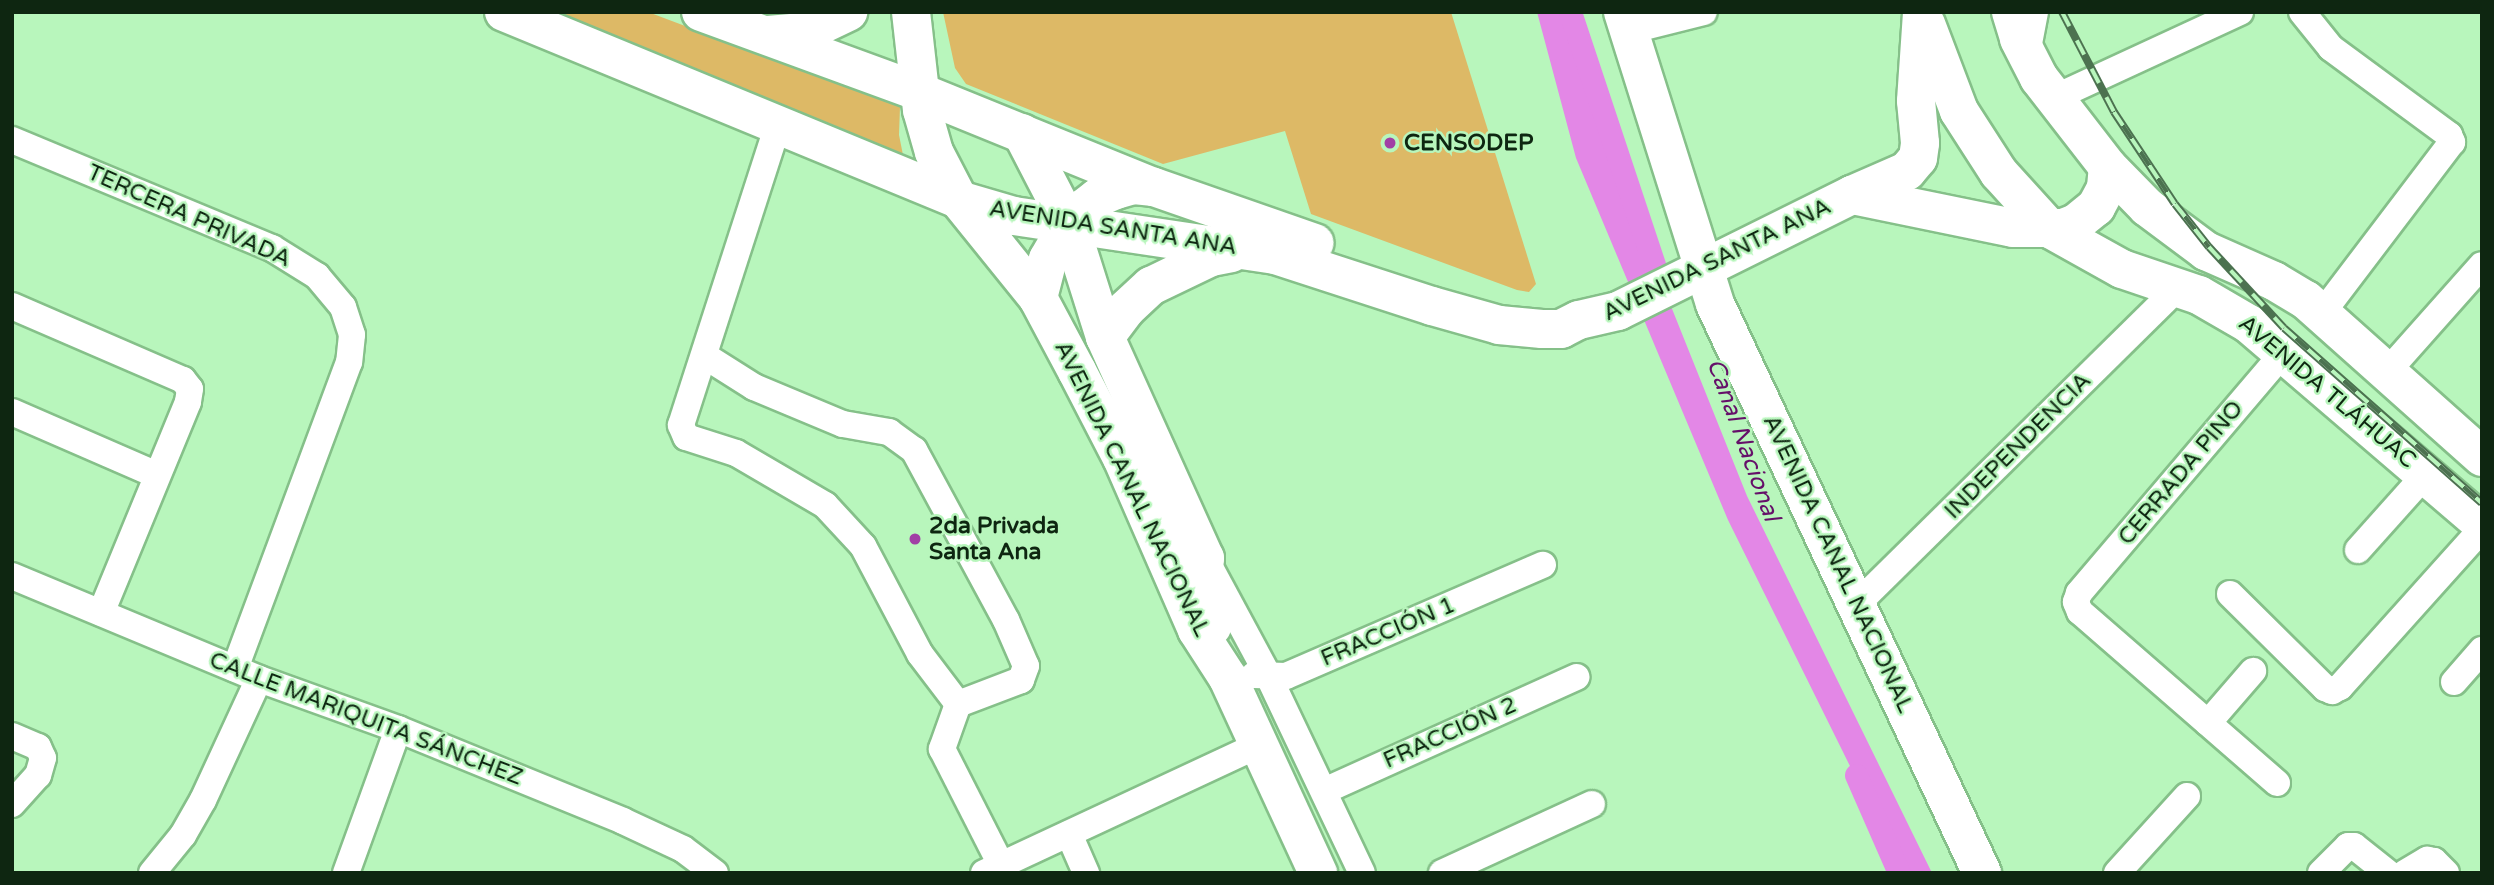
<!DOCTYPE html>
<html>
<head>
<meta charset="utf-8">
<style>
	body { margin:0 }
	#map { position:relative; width:2494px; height:885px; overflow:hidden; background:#b8f6bc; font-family:"Varela Round",sans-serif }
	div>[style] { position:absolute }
	.green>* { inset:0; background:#ddb966 }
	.water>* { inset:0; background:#e387e6 }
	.canal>* { height:23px; margin:-11.5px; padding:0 11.5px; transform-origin:11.5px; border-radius:11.5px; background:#e387e6 }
	.roads { filter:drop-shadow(2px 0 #85c089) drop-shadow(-2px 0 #85c089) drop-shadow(0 2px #85c089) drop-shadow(0 -2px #85c089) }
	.street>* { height:26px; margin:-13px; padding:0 13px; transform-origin:13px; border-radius:13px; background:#fff }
	.secondary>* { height:38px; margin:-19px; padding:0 19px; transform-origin:19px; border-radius:19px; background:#fff }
	.rail>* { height:8px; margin-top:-4px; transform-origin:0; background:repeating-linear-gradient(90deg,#b8f6bc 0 16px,#4c7250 0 32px); box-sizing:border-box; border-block:2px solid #4c7250 }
	.dots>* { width:19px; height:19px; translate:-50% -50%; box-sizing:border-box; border:4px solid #b8f6bc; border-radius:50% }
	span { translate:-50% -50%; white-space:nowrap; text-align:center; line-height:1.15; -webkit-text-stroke:5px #b8f6bc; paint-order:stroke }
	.poi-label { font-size:23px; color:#0e2611; font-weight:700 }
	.left { translate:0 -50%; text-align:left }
	.street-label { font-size:23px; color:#0e2611 }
	.water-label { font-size:24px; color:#651069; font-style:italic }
	.frame { position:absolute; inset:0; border:14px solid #0e2611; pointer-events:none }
</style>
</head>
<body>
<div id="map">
	<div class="green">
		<div style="clip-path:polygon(534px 12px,648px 12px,900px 107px,899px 135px,906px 170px)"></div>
		<div style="clip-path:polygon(943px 12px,1451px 12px,1536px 284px,1529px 292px,1517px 290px,1311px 214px,1285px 131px,1163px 164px,966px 84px,955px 68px)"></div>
	</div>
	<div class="water">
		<div style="clip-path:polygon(1537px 12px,1571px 12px,1608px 149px,1747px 496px,1932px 873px,1903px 873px,1728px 520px,1576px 158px)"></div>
	</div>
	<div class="canal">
		<div style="left:1570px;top:12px;width:285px;rotate:71.6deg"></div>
		<div style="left:1856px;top:775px;width:107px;rotate:66.3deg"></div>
	</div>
	<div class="roads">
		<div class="street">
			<div style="left:2302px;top:12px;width:46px;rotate:51.1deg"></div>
			<div style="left:2331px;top:48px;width:147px;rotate:36.4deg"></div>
			<div style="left:2449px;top:135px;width:8px;rotate:67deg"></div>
			<div style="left:2452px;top:142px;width:215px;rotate:127.2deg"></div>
			<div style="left:1628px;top:31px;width:78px;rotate:-14deg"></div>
			<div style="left:2027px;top:54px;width:43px;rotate:-79.2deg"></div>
			<div style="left:2054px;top:98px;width:205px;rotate:-24.8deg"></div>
			<div style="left:12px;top:140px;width:282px;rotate:22.6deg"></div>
			<div style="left:272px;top:248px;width:53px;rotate:31.9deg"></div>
			<div style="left:317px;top:276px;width:40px;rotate:50deg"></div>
			<div style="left:343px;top:307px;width:29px;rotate:72deg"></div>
			<div style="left:352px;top:335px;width:27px;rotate:96deg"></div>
			<div style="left:349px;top:362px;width:327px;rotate:110.4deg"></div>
			<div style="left:12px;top:306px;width:186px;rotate:23.4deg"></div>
			<div style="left:183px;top:380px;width:11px;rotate:52deg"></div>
			<div style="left:190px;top:389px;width:13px;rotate:99deg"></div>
			<div style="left:188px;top:402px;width:228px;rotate:112.4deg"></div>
			<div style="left:705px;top:356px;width:58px;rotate:32.3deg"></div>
			<div style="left:754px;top:387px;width:96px;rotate:22.6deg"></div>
			<div style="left:843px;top:424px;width:47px;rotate:9.9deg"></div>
			<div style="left:889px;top:432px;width:31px;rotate:36deg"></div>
			<div style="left:914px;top:450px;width:193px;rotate:61.6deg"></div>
			<div style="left:1006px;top:620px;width:50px;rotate:66.5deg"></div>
			<div style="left:1026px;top:666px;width:15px;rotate:110deg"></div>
			<div style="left:1021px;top:680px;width:67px;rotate:159.1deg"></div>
			<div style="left:958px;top:704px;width:63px;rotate:-127.2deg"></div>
			<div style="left:920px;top:654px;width:122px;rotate:-117.8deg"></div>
			<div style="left:863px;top:546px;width:56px;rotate:-132.8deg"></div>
			<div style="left:825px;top:505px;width:103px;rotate:-149.7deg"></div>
			<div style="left:736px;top:453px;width:52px;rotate:-162.3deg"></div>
			<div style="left:686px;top:437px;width:13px;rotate:-113deg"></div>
			<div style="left:681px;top:425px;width:315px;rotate:-72.1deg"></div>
			<div style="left:2386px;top:373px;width:144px;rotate:-48.4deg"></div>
			<div style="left:12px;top:412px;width:158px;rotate:23.5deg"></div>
			<div style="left:2358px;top:550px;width:101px;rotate:-48.2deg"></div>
			<div style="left:1205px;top:558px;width:131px;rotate:61.7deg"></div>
			<div style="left:1267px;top:673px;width:221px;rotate:64.6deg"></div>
			<div style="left:12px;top:576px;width:268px;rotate:22.6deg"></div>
			<div style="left:259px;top:679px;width:148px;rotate:19.8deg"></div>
			<div style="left:398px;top:729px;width:243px;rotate:22.2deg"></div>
			<div style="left:623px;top:821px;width:66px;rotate:25deg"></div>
			<div style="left:683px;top:849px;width:40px;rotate:37deg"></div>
			<div style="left:2230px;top:594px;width:134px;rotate:44.7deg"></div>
			<div style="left:2325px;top:688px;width:8px;rotate:23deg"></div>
			<div style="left:2332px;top:691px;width:9px;rotate:-27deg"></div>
			<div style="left:2340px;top:687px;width:212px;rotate:-48.1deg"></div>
			<div style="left:1857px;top:604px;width:450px;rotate:-44.6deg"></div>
			<div style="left:1254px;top:675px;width:32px;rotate:2deg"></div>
			<div style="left:1286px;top:676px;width:280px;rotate:-23.4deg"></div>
			<div style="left:2454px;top:682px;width:43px;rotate:-48.8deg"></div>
			<div style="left:958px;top:704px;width:48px;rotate:109.6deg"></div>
			<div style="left:942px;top:749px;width:130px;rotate:63deg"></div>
			<div style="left:2208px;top:723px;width:69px;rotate:-49.1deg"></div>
			<div style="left:12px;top:736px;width:28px;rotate:23deg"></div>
			<div style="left:38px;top:747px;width:12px;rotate:66deg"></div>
			<div style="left:43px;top:758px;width:18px;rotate:106deg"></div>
			<div style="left:38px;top:775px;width:39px;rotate:132deg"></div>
			<div style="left:2277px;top:783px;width:261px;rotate:-139deg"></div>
			<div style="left:2080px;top:612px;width:11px;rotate:-112deg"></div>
			<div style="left:2076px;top:602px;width:9px;rotate:-72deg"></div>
			<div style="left:2079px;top:593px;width:315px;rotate:-49.6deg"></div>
			<div style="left:1324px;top:791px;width:277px;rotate:-24.3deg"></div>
			<div style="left:1069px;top:834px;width:43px;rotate:66.4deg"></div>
			<div style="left:152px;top:873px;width:49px;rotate:-50.8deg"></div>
			<div style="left:183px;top:835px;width:40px;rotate:-60.3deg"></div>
			<div style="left:203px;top:800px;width:133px;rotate:-65.2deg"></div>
			<div style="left:346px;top:873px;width:153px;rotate:-70.1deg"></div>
			<div style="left:984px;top:873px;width:303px;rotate:-25deg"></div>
			<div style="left:1442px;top:873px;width:165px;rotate:-24.7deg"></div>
			<div style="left:2117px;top:873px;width:104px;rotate:-47.7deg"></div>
			<div style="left:2321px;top:873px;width:38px;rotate:-45deg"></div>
			<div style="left:2348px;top:846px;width:6px"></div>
			<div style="left:2354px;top:846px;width:43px;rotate:38.5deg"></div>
			<div style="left:2405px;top:873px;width:26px;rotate:-31deg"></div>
			<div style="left:2427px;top:860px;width:7px;rotate:8deg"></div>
			<div style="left:2434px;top:861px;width:17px;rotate:45deg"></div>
		</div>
		<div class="secondary">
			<div style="left:504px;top:12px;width:492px;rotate:22.4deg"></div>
			<div style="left:959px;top:200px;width:57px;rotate:16.2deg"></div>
			<div style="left:1014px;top:216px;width:264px;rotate:8.5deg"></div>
			<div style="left:1275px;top:255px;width:165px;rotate:18deg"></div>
			<div style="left:1432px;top:306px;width:70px;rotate:15.8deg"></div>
			<div style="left:1499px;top:325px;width:43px;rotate:5.3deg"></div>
			<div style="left:1542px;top:329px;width:19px"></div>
			<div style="left:1561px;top:329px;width:20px;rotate:-27deg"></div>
			<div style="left:1579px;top:320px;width:40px;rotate:-13deg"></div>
			<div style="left:1618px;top:311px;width:261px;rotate:-26.4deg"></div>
			<div style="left:1852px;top:195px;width:60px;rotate:-23.6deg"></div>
			<div style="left:1907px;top:171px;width:17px;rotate:-50deg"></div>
			<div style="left:1918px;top:158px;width:15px;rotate:-82deg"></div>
			<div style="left:1920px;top:143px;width:42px;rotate:-95.4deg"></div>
			<div style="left:1916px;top:101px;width:87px;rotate:-86.1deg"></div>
			<div style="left:701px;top:12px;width:235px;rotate:20.1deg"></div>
			<div style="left:922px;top:93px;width:250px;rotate:22.1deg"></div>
			<div style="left:1154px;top:187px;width:170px;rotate:19.2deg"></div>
			<div style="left:911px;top:12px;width:99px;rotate:83.6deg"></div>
			<div style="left:922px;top:110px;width:44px;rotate:74.1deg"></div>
			<div style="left:934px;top:152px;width:54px;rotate:62.5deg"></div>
			<div style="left:959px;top:200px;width:126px;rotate:51.1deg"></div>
			<div style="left:1038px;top:298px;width:83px;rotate:61.9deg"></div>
			<div style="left:1077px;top:371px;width:98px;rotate:62.7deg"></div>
			<div style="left:1122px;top:458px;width:188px;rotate:66.4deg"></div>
			<div style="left:1197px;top:630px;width:57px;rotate:57.1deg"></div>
			<div style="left:1228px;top:678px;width:215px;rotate:65.2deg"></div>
			<div style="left:1623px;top:12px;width:306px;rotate:72.5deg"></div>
			<div style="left:1715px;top:304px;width:629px;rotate:64.86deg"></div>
			<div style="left:2011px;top:12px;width:28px;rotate:73deg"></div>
			<div style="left:2019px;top:39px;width:44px;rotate:62.9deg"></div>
			<div style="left:2039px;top:78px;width:113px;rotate:52.2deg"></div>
			<div style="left:2108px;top:167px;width:56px;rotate:45.7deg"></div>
			<div style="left:2147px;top:207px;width:74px;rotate:36.7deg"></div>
			<div style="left:2206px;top:251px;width:74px;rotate:23.8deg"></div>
			<div style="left:2274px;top:281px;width:37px;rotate:31deg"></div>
			<div style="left:2306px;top:300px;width:236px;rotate:41.7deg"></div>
			<div style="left:1926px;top:24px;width:93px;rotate:69.2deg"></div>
			<div style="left:1959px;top:111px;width:74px;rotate:57.2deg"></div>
			<div style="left:1999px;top:173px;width:76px;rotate:47.7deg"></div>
			<div style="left:2050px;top:229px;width:82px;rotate:29.1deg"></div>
			<div style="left:2122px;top:269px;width:81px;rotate:18.7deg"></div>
			<div style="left:2199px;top:295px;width:58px;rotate:30.1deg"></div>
			<div style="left:2249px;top:324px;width:307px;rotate:40.6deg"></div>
			<div style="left:768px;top:35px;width:38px;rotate:-5deg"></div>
			<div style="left:806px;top:32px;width:47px;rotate:-25.5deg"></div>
			<div style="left:1022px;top:133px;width:105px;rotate:62.7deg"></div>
			<div style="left:1070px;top:226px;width:116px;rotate:72.5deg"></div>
			<div style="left:1105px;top:337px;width:243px;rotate:65.7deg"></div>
			<div style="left:1205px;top:558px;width:31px;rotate:96deg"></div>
			<div style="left:1202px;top:589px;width:39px;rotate:75deg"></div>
			<div style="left:1852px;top:195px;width:164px;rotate:11.6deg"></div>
			<div style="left:2013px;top:228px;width:50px"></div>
			<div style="left:2063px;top:228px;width:14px;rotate:-21deg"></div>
			<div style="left:2076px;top:223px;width:26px;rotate:-39deg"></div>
			<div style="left:2096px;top:207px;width:21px;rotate:-62deg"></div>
			<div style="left:2106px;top:188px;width:21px;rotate:-85deg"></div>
			<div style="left:1038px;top:298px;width:40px;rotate:-75.6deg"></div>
			<div style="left:1048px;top:259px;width:20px;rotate:-60deg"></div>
			<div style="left:1058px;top:242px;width:43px;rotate:-52.6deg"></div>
			<div style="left:1084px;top:208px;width:16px;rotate:-38deg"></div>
			<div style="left:1097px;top:198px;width:21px;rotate:-23deg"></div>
			<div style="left:1116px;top:190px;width:19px;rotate:-16deg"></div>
			<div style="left:1134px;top:185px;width:20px;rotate:6deg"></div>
			<div style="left:1105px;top:337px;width:35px;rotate:-53deg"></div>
			<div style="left:1126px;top:309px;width:34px;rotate:-43deg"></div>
			<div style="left:1151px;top:286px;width:67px;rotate:-25.8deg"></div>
			<div style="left:1211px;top:257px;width:21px;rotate:-11deg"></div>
		</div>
	</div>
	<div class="rail">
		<div style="left:2062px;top:12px;width:113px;rotate:62.5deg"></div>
		<div style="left:2114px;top:112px;width:110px;rotate:56.5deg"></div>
		<div style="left:2175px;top:204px;width:55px;rotate:51.7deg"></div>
		<div style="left:2209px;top:247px;width:110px;rotate:47.2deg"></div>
		<div style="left:2284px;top:328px;width:264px;rotate:41.5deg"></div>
	</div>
	<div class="dots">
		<div style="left:1390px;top:143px;background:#a13fa5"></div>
		<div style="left:915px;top:539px;background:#a13fa5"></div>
	</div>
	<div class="poi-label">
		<span class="left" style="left:1404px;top:143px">CENSODEP</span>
		<span class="left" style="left:929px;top:539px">2da Privada<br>Santa Ana</span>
	</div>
	<div class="street-label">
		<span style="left:189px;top:216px;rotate:24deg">TERCERA PRIVADA</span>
		<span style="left:1113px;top:228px;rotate:9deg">AVENIDA SANTA ANA</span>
		<span style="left:1717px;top:260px;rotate:-26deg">AVENIDA SANTA ANA</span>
		<span style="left:2327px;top:392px;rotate:40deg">AVENIDA TLÁHUAC</span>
		<span style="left:2018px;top:446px;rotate:-45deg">INDEPENDENCIA</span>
		<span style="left:2181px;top:473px;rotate:-50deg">CERRADA PINO</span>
		<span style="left:1132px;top:489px;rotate:64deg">AVENIDA CANAL NACIONAL</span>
		<span style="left:1838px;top:564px;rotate:65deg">AVENIDA CANAL NACIONAL</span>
		<span style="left:1388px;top:632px;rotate:-23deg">FRACCIÓN 1</span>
		<span style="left:366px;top:719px;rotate:21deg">CALLE MARIQUITA SÁNCHEZ</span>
		<span style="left:1450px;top:733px;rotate:-24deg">FRACCIÓN 2</span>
	</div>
	<div class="water-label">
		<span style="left:1743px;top:440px;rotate:70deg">Canal Nacional</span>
	</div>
	<div class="frame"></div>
</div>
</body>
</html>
